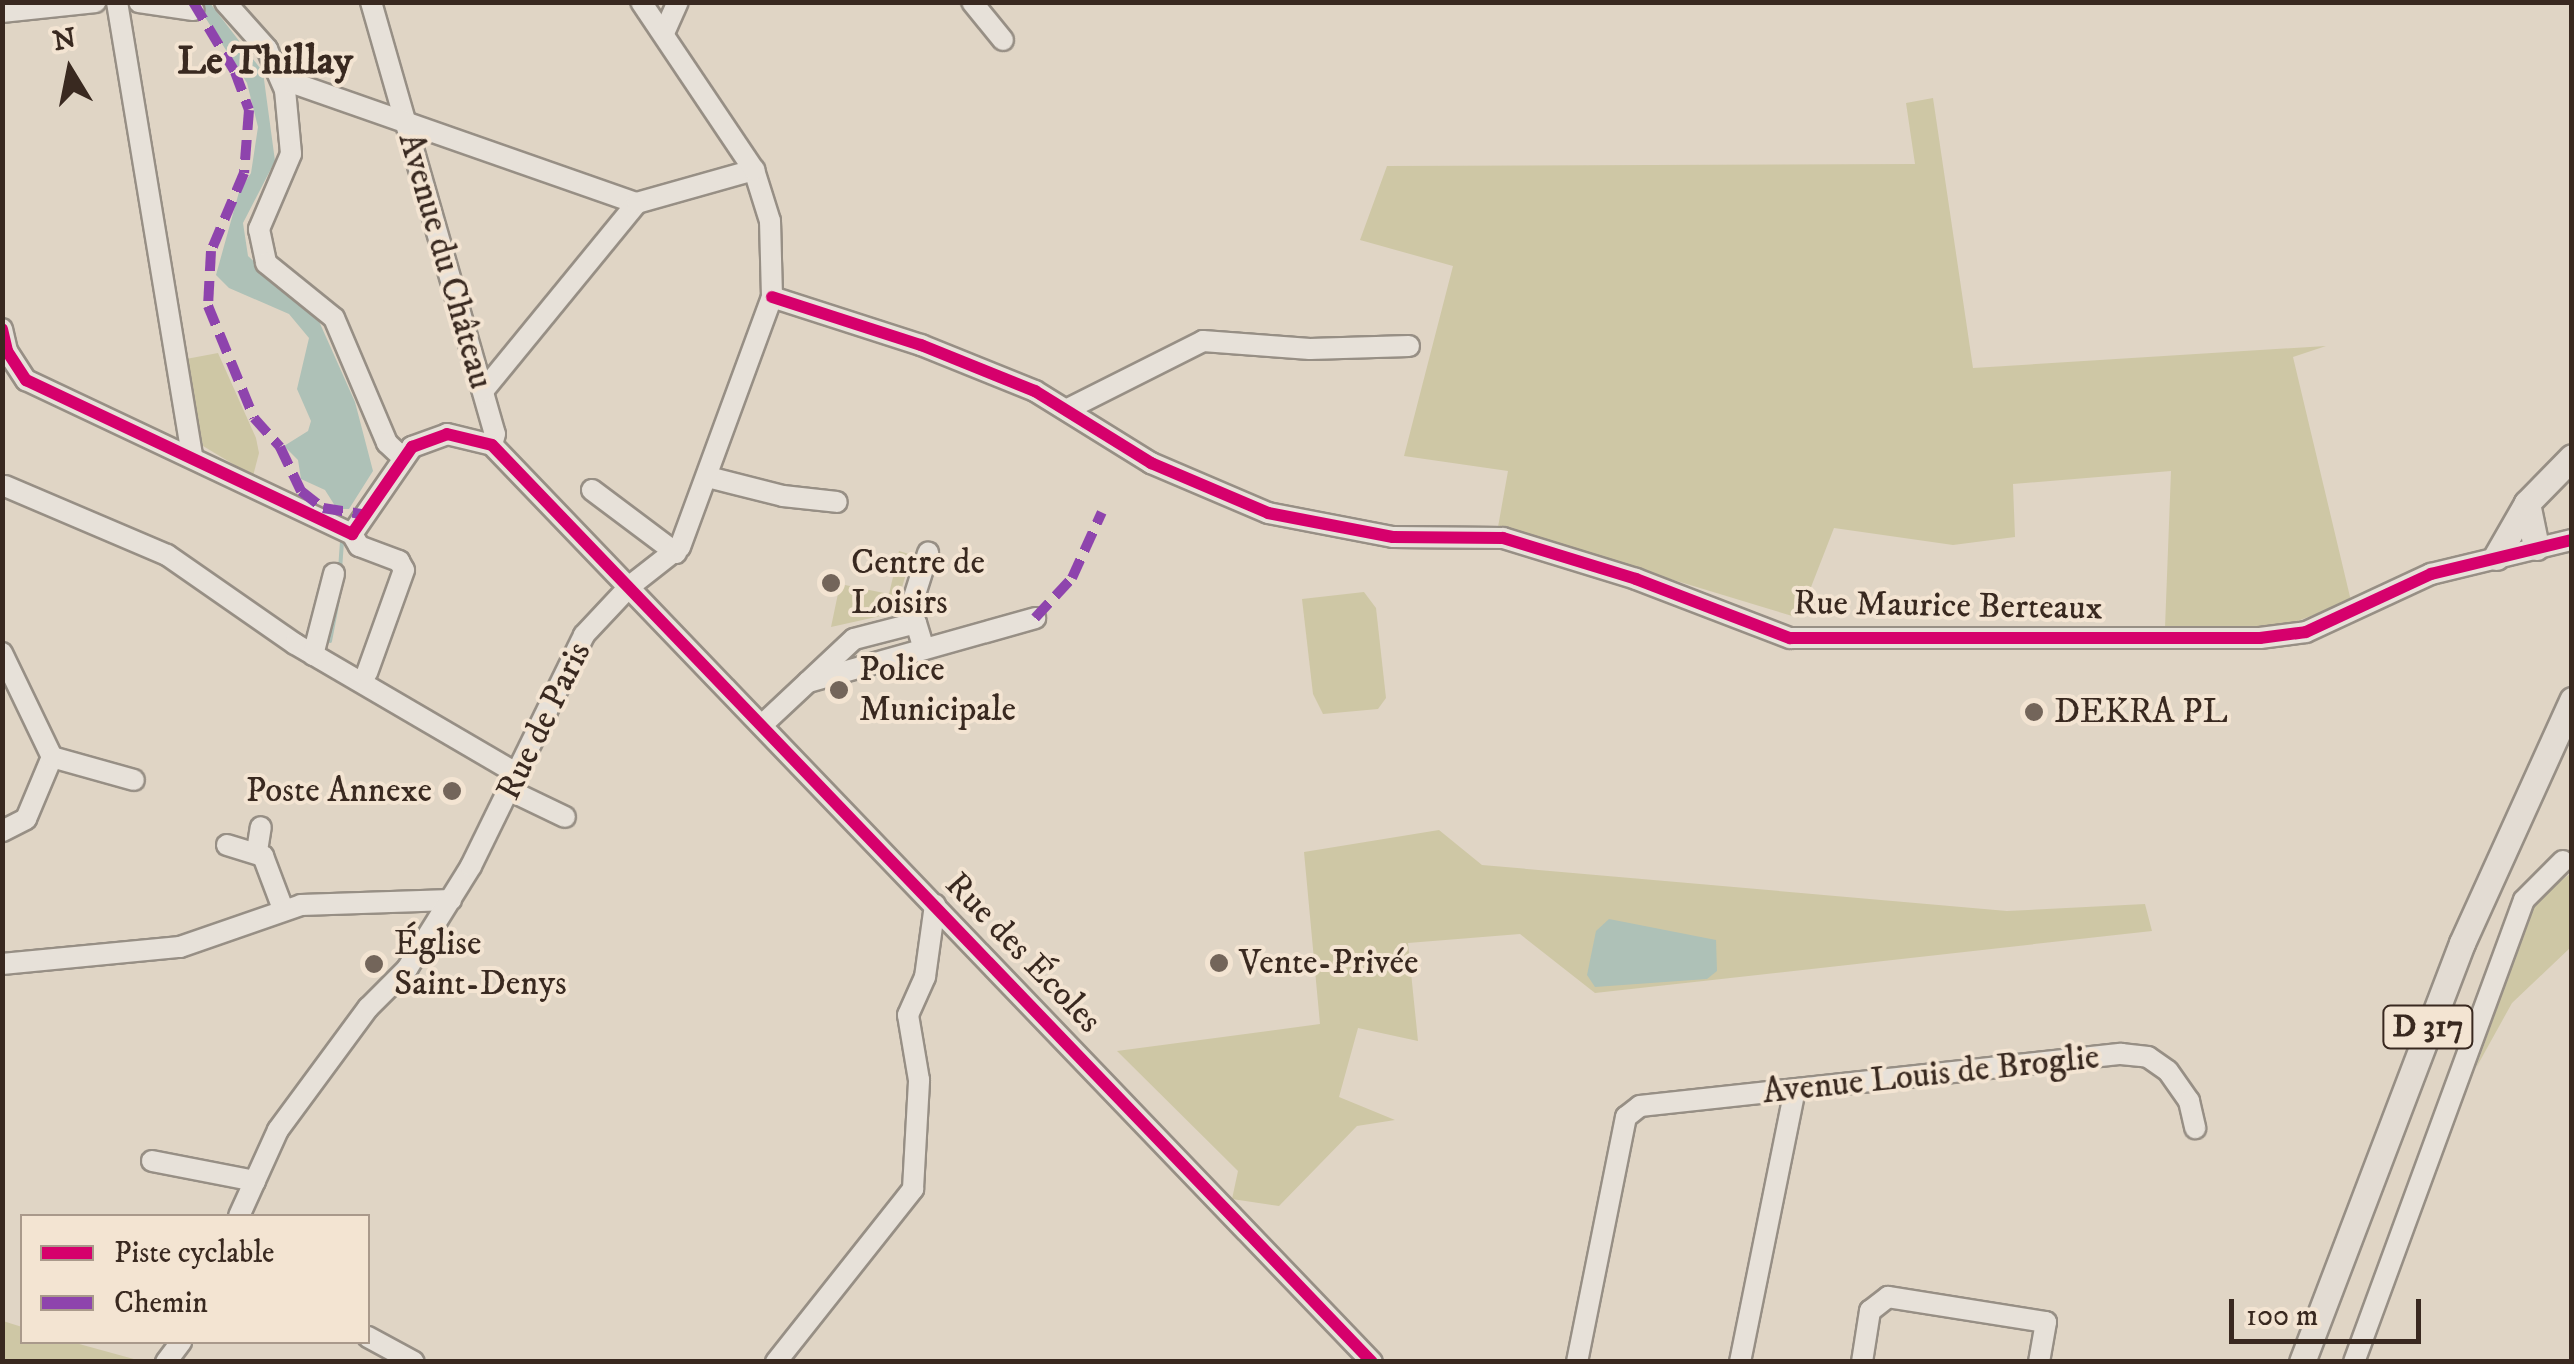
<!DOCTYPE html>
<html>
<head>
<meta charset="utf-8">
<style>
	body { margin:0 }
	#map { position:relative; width:2574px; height:1364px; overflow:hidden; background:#e0d5c5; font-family:"IM FELL DW Pica",serif }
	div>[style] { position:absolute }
	.green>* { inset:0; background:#cec7a5 }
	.water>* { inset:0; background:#aec1b7 }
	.stream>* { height:4px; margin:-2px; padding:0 2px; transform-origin:2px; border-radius:2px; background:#aec1b7 }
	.roads { filter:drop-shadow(2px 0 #978f85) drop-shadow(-2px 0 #978f85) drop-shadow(0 2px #978f85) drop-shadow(0 -2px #978f85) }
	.minor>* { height:20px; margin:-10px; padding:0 10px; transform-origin:10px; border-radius:10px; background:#e7e1d9 }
	.major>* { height:25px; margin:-12.5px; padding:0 12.5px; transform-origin:12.5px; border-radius:12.5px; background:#e3dcd3 }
	.quiet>* { height:10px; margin-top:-5px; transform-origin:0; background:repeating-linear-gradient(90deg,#8e44ad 0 20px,transparent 0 30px) }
	.cycleway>* { height:12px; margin:-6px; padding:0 6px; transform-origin:6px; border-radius:6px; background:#d6006c }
	.dots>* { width:28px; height:28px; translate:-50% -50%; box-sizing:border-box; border:5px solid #f3e4d2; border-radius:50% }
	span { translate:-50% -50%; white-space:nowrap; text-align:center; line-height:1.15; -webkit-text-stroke:8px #f3e4d2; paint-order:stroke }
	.shield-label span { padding:2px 8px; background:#f3e4d2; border:2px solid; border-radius:8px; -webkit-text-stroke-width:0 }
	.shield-label { font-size:32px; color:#392920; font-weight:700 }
	.street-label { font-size:35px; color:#392920 }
	.poi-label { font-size:35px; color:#392920 }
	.left { translate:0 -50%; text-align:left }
	.right { translate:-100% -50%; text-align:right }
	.quarter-label { font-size:40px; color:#392920; font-weight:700 }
	.frame { position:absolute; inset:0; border:5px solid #392920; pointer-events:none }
	.legend { position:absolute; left:20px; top:1214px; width:350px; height:130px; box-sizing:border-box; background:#f3e4d2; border:2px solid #a9998b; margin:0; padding:12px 18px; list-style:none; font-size:30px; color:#392920 }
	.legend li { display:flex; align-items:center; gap:20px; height:50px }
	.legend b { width:50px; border:2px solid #a9998b }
	.north { position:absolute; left:20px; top:20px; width:100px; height:100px; -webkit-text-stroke:8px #f3e4d2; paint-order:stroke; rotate:350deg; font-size:28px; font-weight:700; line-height:40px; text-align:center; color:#392920 }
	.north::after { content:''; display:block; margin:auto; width:35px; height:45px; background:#392920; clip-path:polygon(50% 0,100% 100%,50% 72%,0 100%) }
	.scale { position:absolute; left:2229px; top:1299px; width:192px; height:45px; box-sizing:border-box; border:5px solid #392920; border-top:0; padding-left:12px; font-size:30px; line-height:35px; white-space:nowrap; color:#392920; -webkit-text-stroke:8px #f3e4d2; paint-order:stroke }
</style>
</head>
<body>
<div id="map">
	<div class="green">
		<div style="clip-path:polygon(1933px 98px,1973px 368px,2326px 346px,2293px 357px,2351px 601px,2284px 626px,2165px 628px,2171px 471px,2013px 484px,2015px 537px,1953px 545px,1834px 528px,1799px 618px,1498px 527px,1508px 471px,1404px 456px,1453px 266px,1360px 240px,1387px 166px,1915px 164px,1906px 103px)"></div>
		<div style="clip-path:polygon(218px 353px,256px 438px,259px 453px,253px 476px,203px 446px,186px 359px)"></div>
		<div style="clip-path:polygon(899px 551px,912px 555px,894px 613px,831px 627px,840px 584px,889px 594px)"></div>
		<div style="clip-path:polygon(1364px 592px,1376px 608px,1386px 698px,1378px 709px,1323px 714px,1313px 694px,1302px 599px)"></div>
		<div style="clip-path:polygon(1439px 830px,1482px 865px,2007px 911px,2145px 904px,2152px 931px,1595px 993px,1520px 934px,1408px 943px,1418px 1041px,1358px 1028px,1339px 1097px,1395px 1120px,1357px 1126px,1279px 1206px,1232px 1199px,1238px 1171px,1117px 1051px,1320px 1024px,1304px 852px)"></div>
		<div style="clip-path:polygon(2571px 873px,2571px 947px,2512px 1003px,2476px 1068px,2534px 902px)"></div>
		<div style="clip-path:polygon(3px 1321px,22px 1327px,22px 1342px,72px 1342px,141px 1361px,3px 1361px)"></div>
	</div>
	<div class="water">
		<div style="clip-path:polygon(196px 3px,210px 3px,263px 72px,275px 161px,243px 223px,248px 256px,318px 319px,355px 402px,373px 471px,349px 509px,337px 509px,325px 490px,301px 479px,298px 460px,284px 446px,308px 431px,311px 421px,297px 389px,309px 338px,289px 314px,229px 288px,216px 275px,239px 192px,251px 173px,258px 127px,247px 83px)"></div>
		<div style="clip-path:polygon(1609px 919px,1716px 940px,1717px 971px,1707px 979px,1595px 987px,1587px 975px,1596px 931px)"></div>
	</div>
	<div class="stream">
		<div style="left:340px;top:570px;width:31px;rotate:-86deg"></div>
		<div style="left:330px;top:641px;width:58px;rotate:-79.1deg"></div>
	</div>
	<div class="roads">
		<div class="minor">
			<div style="left:117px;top:2px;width:461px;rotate:80.6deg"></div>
			<div style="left:139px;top:2px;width:55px;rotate:8.4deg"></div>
			<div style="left:225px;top:2px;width:63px;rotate:48.2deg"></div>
			<div style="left:267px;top:49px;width:45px;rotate:66.3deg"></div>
			<div style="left:285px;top:90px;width:64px;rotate:84.6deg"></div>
			<div style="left:291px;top:154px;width:82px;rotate:113.1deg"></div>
			<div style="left:259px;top:229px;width:35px;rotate:78deg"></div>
			<div style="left:266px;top:263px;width:87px;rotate:39deg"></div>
			<div style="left:334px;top:318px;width:136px;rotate:67deg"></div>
			<div style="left:387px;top:443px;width:22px;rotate:43deg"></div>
			<div style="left:371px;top:2px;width:449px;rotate:74deg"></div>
			<div style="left:495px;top:434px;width:11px;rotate:105deg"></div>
			<div style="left:972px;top:2px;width:49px;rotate:50.8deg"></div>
			<div style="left:2px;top:12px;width:94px;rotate:-6.1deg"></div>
			<div style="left:664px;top:33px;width:34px;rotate:-66deg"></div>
			<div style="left:282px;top:79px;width:376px;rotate:19.3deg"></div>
			<div style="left:772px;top:297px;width:157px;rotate:17.9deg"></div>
			<div style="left:921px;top:345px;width:123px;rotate:22deg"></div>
			<div style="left:1035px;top:391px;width:137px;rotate:31.8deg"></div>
			<div style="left:1151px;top:463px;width:127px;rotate:23.1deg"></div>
			<div style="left:1268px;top:513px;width:127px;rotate:10.9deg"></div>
			<div style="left:1393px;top:537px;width:110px;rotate:0.5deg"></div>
			<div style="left:1503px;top:538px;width:139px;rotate:17.1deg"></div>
			<div style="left:1636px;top:579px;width:165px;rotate:21deg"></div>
			<div style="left:1790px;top:638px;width:470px"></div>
			<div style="left:2260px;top:638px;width:46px;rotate:-7.4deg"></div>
			<div style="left:2306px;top:632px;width:138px;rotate:-24.9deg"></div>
			<div style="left:2431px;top:574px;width:145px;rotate:-13.6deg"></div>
			<div style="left:2px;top:329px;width:23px;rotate:77deg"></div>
			<div style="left:7px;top:351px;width:35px;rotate:57deg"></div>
			<div style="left:26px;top:380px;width:361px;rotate:25.3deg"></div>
			<div style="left:352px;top:534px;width:106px;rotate:-55.4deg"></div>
			<div style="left:412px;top:447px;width:37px;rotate:-20deg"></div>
			<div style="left:447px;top:434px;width:46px;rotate:13.7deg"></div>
			<div style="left:492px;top:445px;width:1271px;rotate:46.18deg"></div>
			<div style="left:483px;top:391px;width:243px;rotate:-50.7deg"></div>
			<div style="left:637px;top:203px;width:122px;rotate:-15.8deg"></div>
			<div style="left:1068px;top:409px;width:151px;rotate:-26.7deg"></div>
			<div style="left:1203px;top:341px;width:107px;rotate:4.3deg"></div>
			<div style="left:1310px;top:349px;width:99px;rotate:-1.7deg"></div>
			<div style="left:708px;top:477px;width:77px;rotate:14.2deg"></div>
			<div style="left:783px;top:496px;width:54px;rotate:6.3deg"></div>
			<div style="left:5px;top:486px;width:176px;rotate:23.1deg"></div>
			<div style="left:167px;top:555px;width:156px;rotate:34.8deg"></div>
			<div style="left:295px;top:644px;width:256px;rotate:30.3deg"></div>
			<div style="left:592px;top:490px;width:105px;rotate:36.9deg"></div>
			<div style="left:352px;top:534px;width:14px;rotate:60deg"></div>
			<div style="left:359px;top:546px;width:43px;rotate:20.6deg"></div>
			<div style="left:399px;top:561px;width:10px;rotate:61deg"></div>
			<div style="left:404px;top:570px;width:109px;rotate:109.8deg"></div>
			<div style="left:915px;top:623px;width:16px;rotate:-104deg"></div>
			<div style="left:911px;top:607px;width:57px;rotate:-72.5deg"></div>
			<div style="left:2px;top:653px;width:115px;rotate:64.3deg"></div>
			<div style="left:52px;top:757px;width:67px;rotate:112.8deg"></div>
			<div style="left:26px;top:819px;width:27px;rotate:153deg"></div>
			<div style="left:313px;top:655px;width:84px;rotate:-75.5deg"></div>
			<div style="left:808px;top:682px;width:236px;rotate:-15.7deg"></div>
			<div style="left:762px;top:725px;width:126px;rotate:-43.1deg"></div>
			<div style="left:854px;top:639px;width:64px;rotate:-14.5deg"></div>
			<div style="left:916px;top:623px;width:27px;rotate:73deg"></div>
			<div style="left:52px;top:757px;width:85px;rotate:15.7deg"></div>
			<div style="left:509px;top:790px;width:62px;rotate:25.7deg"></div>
			<div style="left:227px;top:845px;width:38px;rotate:17deg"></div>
			<div style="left:263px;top:856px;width:57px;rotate:69.3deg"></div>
			<div style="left:257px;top:851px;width:24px;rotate:-81deg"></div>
			<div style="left:2px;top:964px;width:179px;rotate:-5.5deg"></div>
			<div style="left:180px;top:947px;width:128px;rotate:-19.1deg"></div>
			<div style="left:301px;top:905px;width:150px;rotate:-1.9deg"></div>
			<div style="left:152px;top:1161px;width:105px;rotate:11deg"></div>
			<div style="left:239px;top:1216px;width:94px;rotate:-65.6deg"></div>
			<div style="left:278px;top:1130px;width:152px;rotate:-53.6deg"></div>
			<div style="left:368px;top:1008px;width:55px;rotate:-45deg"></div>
			<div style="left:407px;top:969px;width:121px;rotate:-58.1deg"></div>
			<div style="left:471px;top:866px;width:257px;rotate:-63.9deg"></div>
			<div style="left:584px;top:635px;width:67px;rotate:-46.8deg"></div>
			<div style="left:630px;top:586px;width:63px;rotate:-38deg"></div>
			<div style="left:680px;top:547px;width:266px;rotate:-69.8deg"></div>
			<div style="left:772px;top:297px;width:76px;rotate:-91.5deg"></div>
			<div style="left:770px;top:221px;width:53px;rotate:-107.4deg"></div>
			<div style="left:754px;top:170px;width:202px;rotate:-123.9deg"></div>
			<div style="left:368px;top:1337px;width:52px;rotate:28.5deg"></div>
			<div style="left:166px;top:1362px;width:25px;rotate:-53deg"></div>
			<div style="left:776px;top:1362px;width:221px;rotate:-51.6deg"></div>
			<div style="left:913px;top:1189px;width:109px;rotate:-86.8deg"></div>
			<div style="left:919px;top:1080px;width:66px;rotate:-99.6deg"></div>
			<div style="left:908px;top:1015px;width:42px;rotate:-65.9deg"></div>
			<div style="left:925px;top:977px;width:73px;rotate:-82.1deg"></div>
			<div style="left:1577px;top:1362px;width:250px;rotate:-78.7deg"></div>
			<div style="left:1626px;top:1117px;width:18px;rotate:-38deg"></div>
			<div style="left:1640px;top:1106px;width:484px;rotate:-6.2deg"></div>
			<div style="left:2121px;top:1054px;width:27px;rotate:6deg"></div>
			<div style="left:2148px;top:1057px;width:24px;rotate:35deg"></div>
			<div style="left:2168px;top:1071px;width:37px;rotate:55deg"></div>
			<div style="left:2189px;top:1101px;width:28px;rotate:77deg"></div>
			<div style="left:1740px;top:1362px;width:278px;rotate:-78.6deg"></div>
			<div style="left:1862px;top:1362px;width:52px;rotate:-81.1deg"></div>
			<div style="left:1870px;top:1311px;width:23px;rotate:-38deg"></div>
			<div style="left:1888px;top:1297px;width:160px;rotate:9deg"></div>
			<div style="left:2046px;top:1322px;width:41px;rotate:99.9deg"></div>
			<div style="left:2354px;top:1362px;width:492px;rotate:-69.8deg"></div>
			<div style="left:2524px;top:900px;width:55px;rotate:-45deg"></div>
		</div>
		<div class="major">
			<div style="left:2527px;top:503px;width:45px;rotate:78.4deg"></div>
			<div style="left:2496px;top:557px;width:62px;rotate:-60.1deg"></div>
			<div style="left:2527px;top:503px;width:64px;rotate:-45.6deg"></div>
			<div style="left:2302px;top:1362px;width:449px;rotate:-69.1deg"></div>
			<div style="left:2462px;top:943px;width:267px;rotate:-65.6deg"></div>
		</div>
	</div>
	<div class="quiet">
		<div style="left:193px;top:2px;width:82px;rotate:59deg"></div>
		<div style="left:235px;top:72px;width:40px;rotate:69.8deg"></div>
		<div style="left:249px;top:110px;width:63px;rotate:94.5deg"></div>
		<div style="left:244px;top:173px;width:85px;rotate:112.9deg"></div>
		<div style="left:211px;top:251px;width:55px;rotate:93.1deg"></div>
		<div style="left:208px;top:306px;width:121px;rotate:67.7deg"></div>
		<div style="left:254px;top:418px;width:39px;rotate:48deg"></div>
		<div style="left:280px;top:447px;width:49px;rotate:64.5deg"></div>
		<div style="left:301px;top:491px;width:28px;rotate:38deg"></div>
		<div style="left:323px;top:508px;width:45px;rotate:9deg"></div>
		<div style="left:1035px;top:618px;width:54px;rotate:-47.2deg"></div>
		<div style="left:1072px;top:578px;width:72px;rotate:-65.6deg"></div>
	</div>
	<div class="cycleway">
		<div style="left:772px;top:297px;width:157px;rotate:17.9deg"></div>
		<div style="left:921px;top:345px;width:123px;rotate:22deg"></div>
		<div style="left:1035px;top:391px;width:137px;rotate:31.8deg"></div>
		<div style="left:1151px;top:463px;width:127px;rotate:23.1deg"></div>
		<div style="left:1268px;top:513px;width:127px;rotate:10.9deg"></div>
		<div style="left:1393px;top:537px;width:110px;rotate:0.5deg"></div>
		<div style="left:1503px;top:538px;width:139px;rotate:17.1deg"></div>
		<div style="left:1636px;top:579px;width:165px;rotate:21deg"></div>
		<div style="left:1790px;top:638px;width:470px"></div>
		<div style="left:2260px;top:638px;width:46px;rotate:-7.4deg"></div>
		<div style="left:2306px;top:632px;width:138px;rotate:-24.9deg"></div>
		<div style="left:2431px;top:574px;width:145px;rotate:-13.6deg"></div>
		<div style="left:2px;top:329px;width:23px;rotate:77deg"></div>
		<div style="left:7px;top:351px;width:35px;rotate:57deg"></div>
		<div style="left:26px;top:380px;width:361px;rotate:25.3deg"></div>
		<div style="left:352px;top:534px;width:106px;rotate:-55.4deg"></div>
		<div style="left:412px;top:447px;width:37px;rotate:-20deg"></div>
		<div style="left:447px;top:434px;width:46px;rotate:13.7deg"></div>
		<div style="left:492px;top:445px;width:1271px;rotate:46.18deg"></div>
	</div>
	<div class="dots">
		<div style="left:831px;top:583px;background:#73655a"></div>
		<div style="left:839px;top:690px;background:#73655a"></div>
		<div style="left:2034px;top:712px;background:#73655a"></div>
		<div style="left:452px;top:791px;background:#73655a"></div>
		<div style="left:1219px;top:963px;background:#73655a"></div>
		<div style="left:374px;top:964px;background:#73655a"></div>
	</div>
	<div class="shield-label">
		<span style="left:2428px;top:1027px">D 317</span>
	</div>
	<div class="street-label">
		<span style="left:445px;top:261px;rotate:74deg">Avenue du Château</span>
		<span style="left:1948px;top:606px;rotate:1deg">Rue Maurice Berteaux</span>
		<span style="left:544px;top:721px;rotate:-64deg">Rue de Paris</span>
		<span style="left:1023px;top:953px;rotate:46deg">Rue des Écoles</span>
		<span style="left:1931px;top:1075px;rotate:-6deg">Avenue Louis de Broglie</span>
	</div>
	<div class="poi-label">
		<span class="left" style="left:851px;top:583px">Centre de<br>Loisirs</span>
		<span class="left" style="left:859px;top:690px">Police<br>Municipale</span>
		<span class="left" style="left:2054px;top:712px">DEKRA PL</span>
		<span class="right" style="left:432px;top:791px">Poste Annexe</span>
		<span class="left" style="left:394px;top:964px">Église<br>Saint-Denys</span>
		<span class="left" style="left:1239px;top:963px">Vente-Privée</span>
	</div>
	<div class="quarter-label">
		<span style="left:265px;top:62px">Le Thillay</span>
	</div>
	<div class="frame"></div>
	<ul class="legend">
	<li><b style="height:12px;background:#d6006c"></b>Piste cyclable</li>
	<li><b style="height:12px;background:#8e44ad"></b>Chemin</li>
	</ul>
	<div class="north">N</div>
	<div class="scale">100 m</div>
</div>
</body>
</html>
